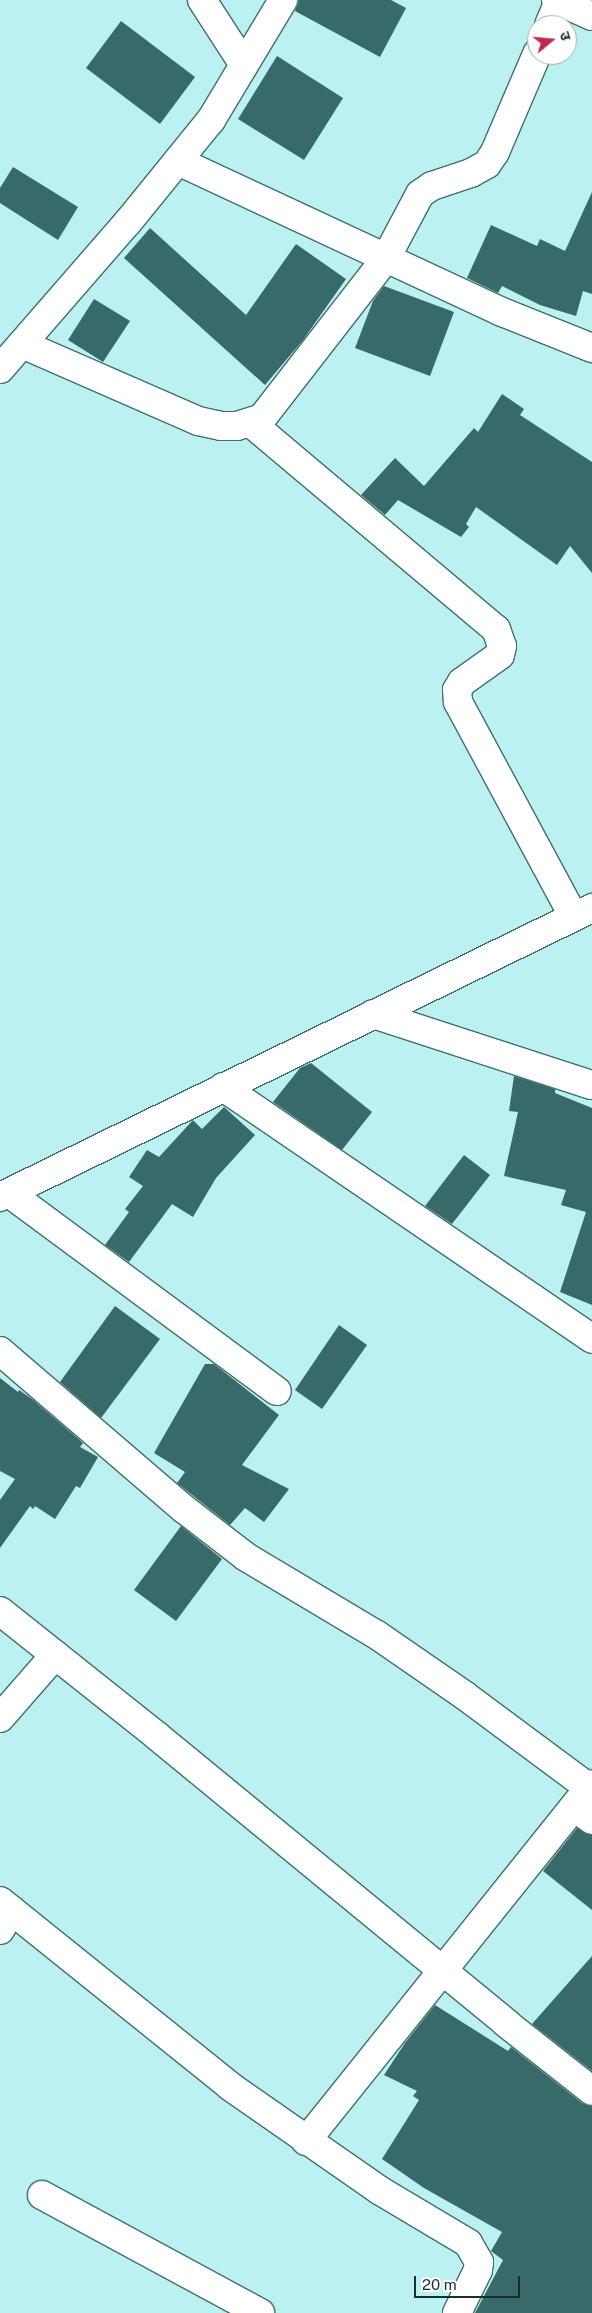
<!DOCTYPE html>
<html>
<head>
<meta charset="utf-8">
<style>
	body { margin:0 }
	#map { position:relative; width:592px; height:2313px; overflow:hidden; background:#bbf1f0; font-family:"Public Sans","Noto Sans Devanagari",sans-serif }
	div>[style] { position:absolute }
	.building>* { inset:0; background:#376a69 }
	.roads { filter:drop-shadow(1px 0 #3e7170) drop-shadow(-1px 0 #3e7170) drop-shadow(0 1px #3e7170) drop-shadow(0 -1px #3e7170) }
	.minor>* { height:28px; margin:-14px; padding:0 14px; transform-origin:14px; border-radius:14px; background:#fff }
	span { translate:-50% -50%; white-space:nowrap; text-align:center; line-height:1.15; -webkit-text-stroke:5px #fff; paint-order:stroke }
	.north { position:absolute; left:527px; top:15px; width:50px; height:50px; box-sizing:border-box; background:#fff; border:1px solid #a3acab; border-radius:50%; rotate:73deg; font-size:14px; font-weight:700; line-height:20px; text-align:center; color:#192f2e }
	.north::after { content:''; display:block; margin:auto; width:18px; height:22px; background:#bc2b4b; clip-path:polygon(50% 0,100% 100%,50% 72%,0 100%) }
	.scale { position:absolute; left:414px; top:2276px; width:106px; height:22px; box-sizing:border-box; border:2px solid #192f2e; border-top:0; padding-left:6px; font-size:15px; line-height:18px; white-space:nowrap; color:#192f2e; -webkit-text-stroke:4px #fff; paint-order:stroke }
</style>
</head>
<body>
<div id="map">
	<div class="building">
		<div style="clip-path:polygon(299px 0,391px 0,406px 8px,380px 57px,295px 11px)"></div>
		<div style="clip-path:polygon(121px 21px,195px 77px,160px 124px,86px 68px)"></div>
		<div style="clip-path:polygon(277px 56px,343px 98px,304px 160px,238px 119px)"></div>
		<div style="clip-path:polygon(13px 167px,78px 207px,58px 240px,0 203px,0 188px)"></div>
		<div style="clip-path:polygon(592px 192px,592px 294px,583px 291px,576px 316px,540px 305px,502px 286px,498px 293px,467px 278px,491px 225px,537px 246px,540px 239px,565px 251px)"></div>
		<div style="clip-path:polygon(150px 228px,246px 315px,296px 244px,346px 279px,303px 340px,265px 385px,124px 258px)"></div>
		<div style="clip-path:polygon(384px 286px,454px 312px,430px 376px,355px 348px,373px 301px)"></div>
		<div style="clip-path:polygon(94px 299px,130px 321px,103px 362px,68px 340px)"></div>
		<div style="clip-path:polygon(502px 394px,524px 409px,520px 415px,592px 462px,592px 573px,570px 546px,557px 565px,476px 507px,466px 524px,469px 527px,461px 537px,398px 500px,385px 515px,361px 495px,395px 458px,424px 486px,474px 428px,478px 432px)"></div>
		<div style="clip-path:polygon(311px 1063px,372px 1112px,342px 1150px,273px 1102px,300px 1068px)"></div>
		<div style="clip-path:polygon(514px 1076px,555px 1089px,555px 1093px,592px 1108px,592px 1305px,560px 1292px,586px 1212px,561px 1205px,566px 1190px,504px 1176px,518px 1112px,509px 1111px)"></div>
		<div style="clip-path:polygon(224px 1107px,255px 1135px,216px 1178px,193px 1217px,172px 1204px,129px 1262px,105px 1245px,129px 1212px,125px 1209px,143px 1186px,129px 1177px,147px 1150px,159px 1157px,193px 1120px,202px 1129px)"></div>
		<div style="clip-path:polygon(464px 1155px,490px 1175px,452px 1224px,425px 1206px)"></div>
		<div style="clip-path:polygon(115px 1306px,160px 1339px,101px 1418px,60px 1382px)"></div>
		<div style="clip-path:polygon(339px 1325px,367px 1345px,322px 1409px,295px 1390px)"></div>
		<div style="clip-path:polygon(205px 1364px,214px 1364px,279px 1415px,242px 1465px,289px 1489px,264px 1522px,245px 1508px,230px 1525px,177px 1483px,185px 1472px,154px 1453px)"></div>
		<div style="clip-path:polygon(0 1378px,18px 1392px,19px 1390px,32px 1399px,83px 1443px,80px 1447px,98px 1457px,80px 1488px,76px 1486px,55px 1519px,35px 1506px,33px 1509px,30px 1506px,0 1548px,0 1500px,15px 1479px,0 1471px)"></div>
		<div style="clip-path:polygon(181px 1526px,222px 1559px,176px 1621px,134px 1590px)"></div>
		<div style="clip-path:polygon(577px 1828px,592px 1835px,592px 1910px,543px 1871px)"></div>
		<div style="clip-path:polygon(592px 1956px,592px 2071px,532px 2024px)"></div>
		<div style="clip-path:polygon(435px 2005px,508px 2051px,511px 2047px,582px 2103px,592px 2106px,592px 2313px,475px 2313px,503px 2260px,491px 2251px,502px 2232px,424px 2188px,382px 2159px,419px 2100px,413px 2096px,417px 2091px,384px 2075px,405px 2043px)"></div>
	</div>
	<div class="roads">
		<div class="minor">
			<div style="left:202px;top:0;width:77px;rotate:57.1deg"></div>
			<div style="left:556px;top:0;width:39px;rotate:24deg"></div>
			<div style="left:549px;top:25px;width:26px;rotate:-67deg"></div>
			<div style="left:178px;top:161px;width:357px;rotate:25deg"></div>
			<div style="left:502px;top:312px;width:97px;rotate:21.8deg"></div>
			<div style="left:22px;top:344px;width:192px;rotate:23.6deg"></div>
			<div style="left:198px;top:421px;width:24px;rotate:12deg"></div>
			<div style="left:221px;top:426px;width:16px"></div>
			<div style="left:237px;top:426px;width:26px;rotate:-18deg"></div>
			<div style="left:262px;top:418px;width:202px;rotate:-52.2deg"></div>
			<div style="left:386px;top:258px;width:72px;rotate:-62deg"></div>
			<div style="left:420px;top:194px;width:14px;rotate:-34deg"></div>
			<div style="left:432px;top:186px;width:41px;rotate:-18.4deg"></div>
			<div style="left:471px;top:173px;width:18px;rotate:-29deg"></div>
			<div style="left:487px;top:164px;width:14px;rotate:-56deg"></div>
			<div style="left:495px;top:152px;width:107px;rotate:-66.8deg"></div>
			<div style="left:0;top:369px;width:195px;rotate:-49deg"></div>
			<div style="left:128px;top:222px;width:132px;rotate:-50.9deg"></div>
			<div style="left:211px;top:120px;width:140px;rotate:-59deg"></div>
			<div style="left:251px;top:423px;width:320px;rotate:40.1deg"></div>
			<div style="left:496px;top:629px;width:18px;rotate:71deg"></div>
			<div style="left:502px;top:646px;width:9px;rotate:103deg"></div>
			<div style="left:500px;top:655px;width:47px;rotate:144.6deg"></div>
			<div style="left:462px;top:682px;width:9px;rotate:122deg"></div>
			<div style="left:457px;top:690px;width:12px;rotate:85deg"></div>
			<div style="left:458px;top:702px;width:244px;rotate:61.7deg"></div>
			<div style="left:373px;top:1014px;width:230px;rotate:18deg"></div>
			<div style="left:223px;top:1087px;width:447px;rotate:34.3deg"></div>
			<div style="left:9px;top:1193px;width:333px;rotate:36.5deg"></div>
			<div style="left:0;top:1197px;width:659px;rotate:-26.02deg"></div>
			<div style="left:0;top:1351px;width:243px;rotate:40.7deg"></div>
			<div style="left:184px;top:1509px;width:78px;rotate:37.7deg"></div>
			<div style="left:246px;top:1557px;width:152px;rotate:30.8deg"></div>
			<div style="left:377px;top:1635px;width:106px;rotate:34.6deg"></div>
			<div style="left:464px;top:1695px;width:156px;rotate:36.6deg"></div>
			<div style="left:0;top:1611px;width:201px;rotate:38.5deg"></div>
			<div style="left:157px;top:1736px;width:453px;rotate:39.4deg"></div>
			<div style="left:507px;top:2024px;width:108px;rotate:38.2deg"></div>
			<div style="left:0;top:1718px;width:84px;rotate:-48.9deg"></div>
			<div style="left:574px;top:1807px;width:22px;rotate:36deg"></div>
			<div style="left:0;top:1901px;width:297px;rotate:38.8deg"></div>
			<div style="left:231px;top:2087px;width:180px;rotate:34.8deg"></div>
			<div style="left:379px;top:2190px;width:104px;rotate:30.8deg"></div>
			<div style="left:468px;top:2243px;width:22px;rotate:60deg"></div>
			<div style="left:479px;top:2262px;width:8px;rotate:97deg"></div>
			<div style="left:478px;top:2270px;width:48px;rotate:116deg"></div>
			<div style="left:0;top:1930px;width:23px;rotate:-59deg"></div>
			<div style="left:306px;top:2141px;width:457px;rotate:-51.3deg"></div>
			<div style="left:42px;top:2195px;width:248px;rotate:28.4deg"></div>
		</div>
	</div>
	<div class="north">उ</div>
	<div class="scale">20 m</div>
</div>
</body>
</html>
